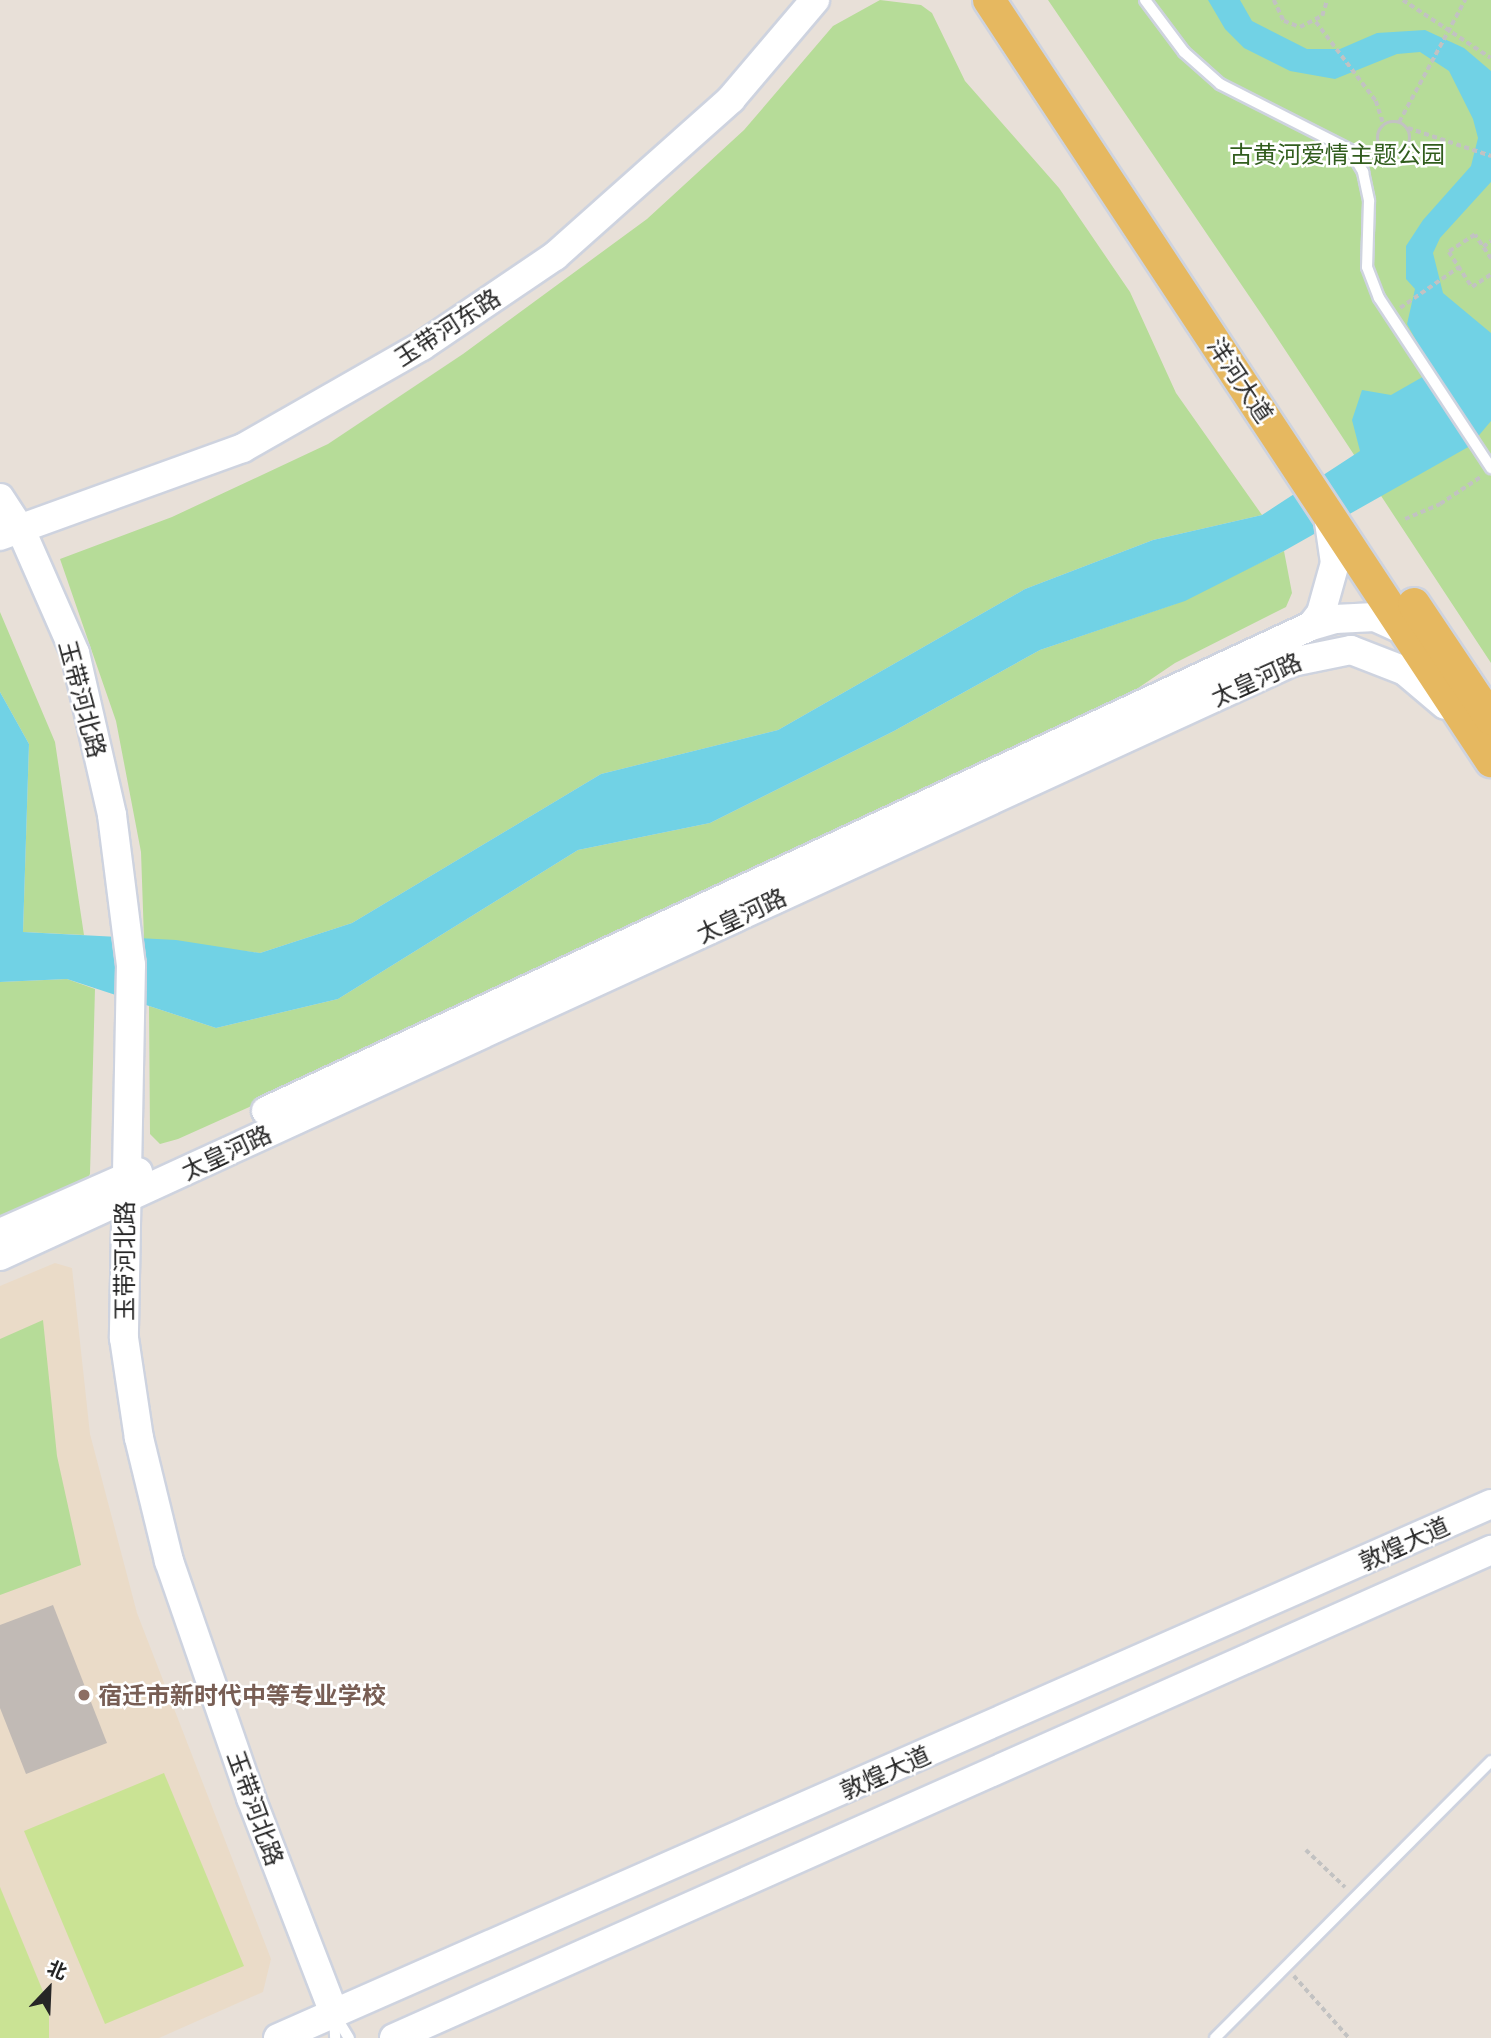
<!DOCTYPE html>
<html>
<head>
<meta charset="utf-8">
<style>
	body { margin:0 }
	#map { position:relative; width:1491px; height:2038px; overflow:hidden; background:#e8e0d8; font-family:"Noto Sans","Noto Sans SC",sans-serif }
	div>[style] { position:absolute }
	.education>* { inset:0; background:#eadbc8 }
	.green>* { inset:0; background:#b6dc98 }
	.pitch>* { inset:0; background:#cae394 }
	.water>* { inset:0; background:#71d2e5 }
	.building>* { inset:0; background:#c1bab5 }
	.path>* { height:3.5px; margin-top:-1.75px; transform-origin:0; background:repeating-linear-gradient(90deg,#c2c2c2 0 5px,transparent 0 8.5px) }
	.path>.ring { margin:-1.75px; padding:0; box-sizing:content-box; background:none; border:3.5px solid #c2c2c2; border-radius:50% }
	.roads { filter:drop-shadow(2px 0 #ced3df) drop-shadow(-2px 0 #ced3df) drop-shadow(0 2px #ced3df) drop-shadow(0 -2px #ced3df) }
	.lane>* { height:10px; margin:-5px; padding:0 5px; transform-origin:5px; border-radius:5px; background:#fff }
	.secondary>* { height:28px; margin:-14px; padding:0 14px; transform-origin:14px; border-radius:14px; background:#fff }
	.primary>* { height:32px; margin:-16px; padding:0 16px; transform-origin:16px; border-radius:16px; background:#e6b860 }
	.dots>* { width:19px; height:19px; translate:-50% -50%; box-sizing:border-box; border:4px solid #fff; border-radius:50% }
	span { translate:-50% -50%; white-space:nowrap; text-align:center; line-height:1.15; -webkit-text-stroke:5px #fff; paint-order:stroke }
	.park-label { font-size:24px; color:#315d1d }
	.street-label { font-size:24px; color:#262626 }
	.education-label { font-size:24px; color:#785e54; font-weight:700 }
	.left { translate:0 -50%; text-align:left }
	.north { position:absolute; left:14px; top:1954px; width:70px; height:70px; -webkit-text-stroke:5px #fff; paint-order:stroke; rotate:23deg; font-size:19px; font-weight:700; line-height:28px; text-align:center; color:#262626 }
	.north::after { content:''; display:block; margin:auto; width:24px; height:32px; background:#262626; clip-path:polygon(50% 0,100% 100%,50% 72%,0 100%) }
</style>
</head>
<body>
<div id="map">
	<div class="education">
		<div style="clip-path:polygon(55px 1263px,72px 1268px,90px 1434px,137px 1613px,271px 1959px,263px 1992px,159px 2038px,0 2038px,0 1286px)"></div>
	</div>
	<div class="green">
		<div style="clip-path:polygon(880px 0,921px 5px,932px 13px,965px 81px,1059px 188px,1130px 292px,1176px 393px,1262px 515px,1153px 540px,1025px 589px,778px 730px,601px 774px,352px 923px,260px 953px,144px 939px,141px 852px,116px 721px,60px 559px,172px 517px,328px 444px,463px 354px,647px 219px,744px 130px,833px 26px)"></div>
		<div style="clip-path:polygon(1048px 0,1491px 0,1491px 663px,1264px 318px)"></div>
		<div style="clip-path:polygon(1284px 551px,1292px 593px,1286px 607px,1175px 663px,1116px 703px,498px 995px,178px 1139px,160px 1144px,150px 1134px,149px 1006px,216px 1028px,338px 999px,578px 850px,710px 823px,894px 731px,1040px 650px,1175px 604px)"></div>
		<div style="clip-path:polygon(0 612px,55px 742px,84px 935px,23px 932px,29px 744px,0 692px)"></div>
		<div style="clip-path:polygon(67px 979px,95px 989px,90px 1174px,81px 1189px,0 1225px,0 982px)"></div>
		<div style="clip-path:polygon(43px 1320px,57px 1456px,81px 1565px,0 1595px,0 1339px)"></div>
	</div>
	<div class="pitch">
		<div style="clip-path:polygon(164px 1773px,244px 1966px,105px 2024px,24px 1831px)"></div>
		<div style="clip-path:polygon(0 1887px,49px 2006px,49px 2038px,0 2038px)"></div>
	</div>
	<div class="water">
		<div style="clip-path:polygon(1208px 0,1240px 0,1252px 21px,1307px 49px,1340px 49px,1377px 33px,1425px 30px,1464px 48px,1491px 71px,1491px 182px,1440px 238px,1433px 253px,1443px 293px,1491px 333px,1491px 421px,1470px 446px,1284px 551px,1185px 601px,1040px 650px,894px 731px,710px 823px,578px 850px,338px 999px,216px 1028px,67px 979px,0 982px,0 692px,29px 744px,23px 932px,176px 940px,260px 953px,352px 923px,601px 774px,778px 730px,1025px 589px,1153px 540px,1262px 515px,1360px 451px,1352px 420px,1362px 390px,1391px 395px,1433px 371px,1407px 324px,1415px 289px,1406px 279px,1406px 246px,1423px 220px,1471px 166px,1478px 138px,1473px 119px,1449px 71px,1420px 52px,1397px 54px,1335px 79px,1290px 71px,1244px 48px,1225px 29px)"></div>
	</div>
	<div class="building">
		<div style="clip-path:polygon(53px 1605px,107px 1743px,26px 1774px,0 1708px,0 1625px)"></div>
	</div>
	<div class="path">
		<div style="left:1274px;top:0;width:23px;rotate:65deg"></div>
		<div style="left:1284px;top:21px;width:17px;rotate:21deg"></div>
		<div style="left:1300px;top:27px;width:25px;rotate:-27deg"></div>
		<div style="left:1322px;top:16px;width:17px;rotate:-73deg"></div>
		<div style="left:1403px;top:0;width:105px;rotate:33.4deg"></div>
		<div style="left:1316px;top:22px;width:99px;rotate:52.8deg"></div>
		<div style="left:1376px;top:101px;width:25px;rotate:72deg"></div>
		<div class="ring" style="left:1378px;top:122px;width:28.5px;height:28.5px"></div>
		<div style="left:1399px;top:122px;width:139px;rotate:-61.6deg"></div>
		<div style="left:1408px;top:128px;width:88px;rotate:18.6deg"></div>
		<div style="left:1373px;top:159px;width:14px;rotate:-51deg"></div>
		<div style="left:1483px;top:247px;width:10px;rotate:-37deg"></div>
		<div style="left:1491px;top:259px;width:29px;rotate:-124deg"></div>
		<div style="left:1475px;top:235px;width:31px;rotate:147deg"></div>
		<div style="left:1449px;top:252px;width:42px;rotate:56.7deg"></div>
		<div style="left:1472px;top:287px;width:23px;rotate:-34deg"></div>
		<div style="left:1400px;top:308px;width:72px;rotate:-34.8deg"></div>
		<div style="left:1405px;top:519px;width:38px;rotate:-23deg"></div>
		<div style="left:1440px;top:504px;width:50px;rotate:-33.7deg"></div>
		<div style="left:1306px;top:1850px;width:54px;rotate:43.5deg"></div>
		<div style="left:1294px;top:1976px;width:83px;rotate:48.4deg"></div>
	</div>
	<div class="roads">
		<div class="lane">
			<div style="left:1145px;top:0;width:65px;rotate:53.1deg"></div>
			<div style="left:1184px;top:52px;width:48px;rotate:41.6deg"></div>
			<div style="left:1220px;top:84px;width:146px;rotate:26.9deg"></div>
			<div style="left:1350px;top:150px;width:26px;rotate:59deg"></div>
			<div style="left:1363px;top:172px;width:30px;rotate:78deg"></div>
			<div style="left:1369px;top:201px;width:66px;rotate:91.7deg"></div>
			<div style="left:1367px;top:267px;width:33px;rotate:69deg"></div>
			<div style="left:1379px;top:298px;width:204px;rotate:56.6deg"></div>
			<div style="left:335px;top:2015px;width:27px;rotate:59deg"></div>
			<div style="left:334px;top:2016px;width:22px;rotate:87deg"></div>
			<div style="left:1215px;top:2038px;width:391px;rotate:-45.1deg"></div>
		</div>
		<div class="secondary">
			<div style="left:0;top:498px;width:38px;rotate:57deg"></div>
			<div style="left:21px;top:530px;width:134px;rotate:66.3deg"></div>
			<div style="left:75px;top:653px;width:166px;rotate:77.1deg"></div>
			<div style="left:112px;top:815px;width:151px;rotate:82.8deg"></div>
			<div style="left:131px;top:965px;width:373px;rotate:91.1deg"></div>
			<div style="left:124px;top:1338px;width:101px;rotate:81.5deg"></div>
			<div style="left:139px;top:1438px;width:127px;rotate:76.3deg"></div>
			<div style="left:169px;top:1561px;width:251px;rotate:70.9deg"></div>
			<div style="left:251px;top:1798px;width:230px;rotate:68.9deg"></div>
			<div style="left:0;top:536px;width:258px;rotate:-19.9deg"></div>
			<div style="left:243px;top:448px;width:206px;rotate:-29.7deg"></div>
			<div style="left:422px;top:346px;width:161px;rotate:-34.1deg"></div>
			<div style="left:555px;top:256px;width:236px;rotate:-41.7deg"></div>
			<div style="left:731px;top:99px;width:130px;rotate:-49.7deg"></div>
			<div style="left:1311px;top:626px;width:25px;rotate:-16deg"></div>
			<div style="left:1335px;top:619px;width:40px;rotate:-2.9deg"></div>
			<div style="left:1375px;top:617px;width:41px;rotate:24.7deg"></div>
			<div style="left:266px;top:1111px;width:1152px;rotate:-24.9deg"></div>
			<div style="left:1311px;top:626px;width:16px;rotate:-52deg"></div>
			<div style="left:1321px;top:613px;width:52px;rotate:-74.4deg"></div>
			<div style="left:1335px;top:563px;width:49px;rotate:-98.3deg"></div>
			<div style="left:0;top:1233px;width:151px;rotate:-23.8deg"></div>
			<div style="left:0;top:1256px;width:1422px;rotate:-24.69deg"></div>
			<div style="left:1292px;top:662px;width:60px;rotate:-11.5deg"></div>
			<div style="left:1351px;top:650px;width:58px;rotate:21.3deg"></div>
			<div style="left:1405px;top:671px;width:52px;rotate:40.4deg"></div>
			<div style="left:278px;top:2038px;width:1325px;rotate:-23.76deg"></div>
			<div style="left:394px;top:2038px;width:1201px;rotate:-23.98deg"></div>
		</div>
		<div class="primary">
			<div style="left:989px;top:0;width:912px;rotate:56.59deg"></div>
			<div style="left:1414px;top:604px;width:138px;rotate:56.2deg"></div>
		</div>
	</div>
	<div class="dots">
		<div style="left:84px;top:1695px;background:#8d6e63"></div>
	</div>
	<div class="park-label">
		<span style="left:1337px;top:154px">古黄河爱情主题公园</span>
	</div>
	<div class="street-label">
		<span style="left:447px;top:327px;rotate:-33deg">玉带河东路</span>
		<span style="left:1241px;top:380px;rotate:56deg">洋河大道</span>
		<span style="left:1256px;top:679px;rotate:-24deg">太皇河路</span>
		<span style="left:83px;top:699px;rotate:75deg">玉带河北路</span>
		<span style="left:741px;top:915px;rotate:-25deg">太皇河路</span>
		<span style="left:226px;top:1152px;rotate:-25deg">太皇河路</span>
		<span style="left:124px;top:1261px;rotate:-90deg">玉带河北路</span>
		<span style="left:1404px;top:1543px;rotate:-24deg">敦煌大道</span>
		<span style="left:885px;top:1772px;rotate:-24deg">敦煌大道</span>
		<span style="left:256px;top:1808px;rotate:70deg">玉带河北路</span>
	</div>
	<div class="education-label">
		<span class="left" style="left:98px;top:1695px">宿迁市新时代中等专业学校</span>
	</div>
	<div class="north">北</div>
</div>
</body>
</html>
